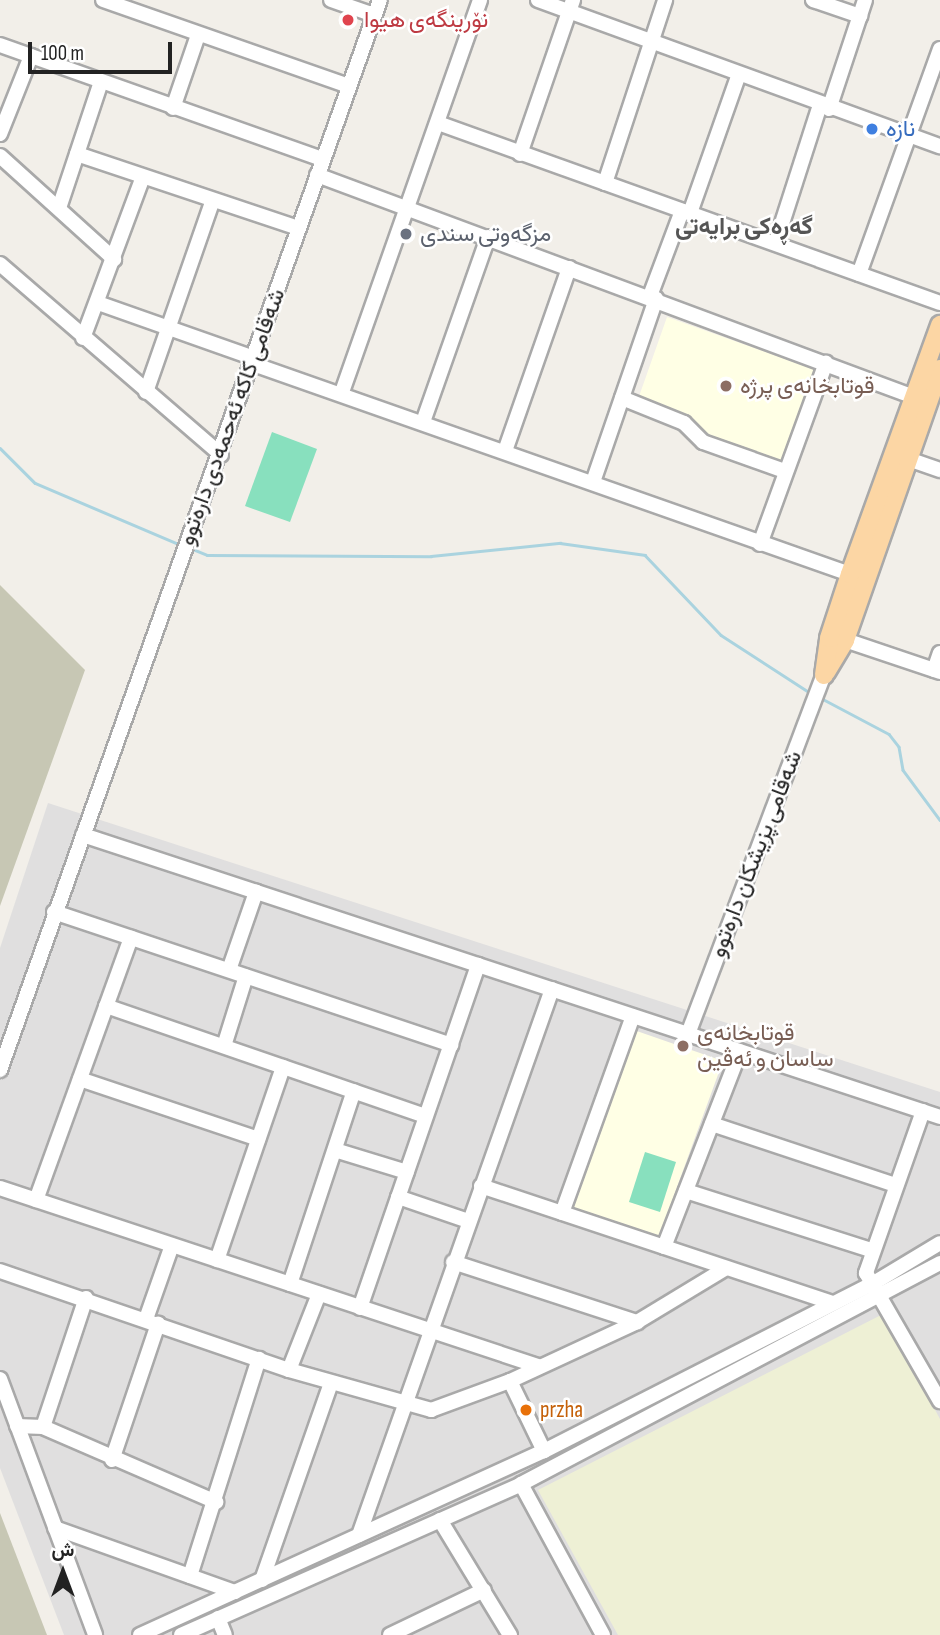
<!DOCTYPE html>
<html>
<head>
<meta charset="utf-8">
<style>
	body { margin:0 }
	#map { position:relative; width:940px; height:1635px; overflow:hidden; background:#f2efe9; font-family:"Sofia Sans Condensed",Vazirmatn,sans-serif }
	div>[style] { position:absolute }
	.residential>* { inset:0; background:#e0dfdf }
	.education>* { inset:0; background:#ffffe5 }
	.construction>* { inset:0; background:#c7c7b4 }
	.farmland>* { inset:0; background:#eef0d5 }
	.pitch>* { inset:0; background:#88e0be }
	.stream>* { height:2.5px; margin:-1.25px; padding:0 1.25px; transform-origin:1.25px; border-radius:1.25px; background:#aad3df }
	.roads { filter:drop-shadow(2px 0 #a9a9a9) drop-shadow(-2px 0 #a9a9a9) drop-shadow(0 2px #a9a9a9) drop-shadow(0 -2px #a9a9a9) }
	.minor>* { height:14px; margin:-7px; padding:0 7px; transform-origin:7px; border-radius:7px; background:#fff }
	.major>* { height:18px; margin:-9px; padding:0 9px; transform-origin:9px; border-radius:9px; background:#fcd6a4 }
	.dots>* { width:19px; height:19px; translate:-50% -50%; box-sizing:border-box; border:4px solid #fff; border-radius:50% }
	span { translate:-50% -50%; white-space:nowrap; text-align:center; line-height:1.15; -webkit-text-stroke:5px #fff; paint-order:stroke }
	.health-label { font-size:23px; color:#be3a42 }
	.left { translate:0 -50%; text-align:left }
	.shop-label { font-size:23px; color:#366cbe }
	.worship-label { font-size:23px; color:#5b616d }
	.education-label { font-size:23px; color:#785e54 }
	.street-label { font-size:23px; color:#222 }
	.food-label { font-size:23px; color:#c56008 }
	.neighbourhood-label { font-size:24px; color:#555; font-weight:700 }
	.north { position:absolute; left:28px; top:1537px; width:70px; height:70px; -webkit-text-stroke:5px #fff; paint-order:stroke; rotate:0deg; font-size:19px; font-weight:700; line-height:28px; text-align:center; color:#222 }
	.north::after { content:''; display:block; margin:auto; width:24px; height:32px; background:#222; clip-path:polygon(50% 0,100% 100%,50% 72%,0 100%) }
	.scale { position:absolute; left:28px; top:42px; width:144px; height:32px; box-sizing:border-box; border:4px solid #222; border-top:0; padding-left:9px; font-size:21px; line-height:24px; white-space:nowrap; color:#222; -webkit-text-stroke:5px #fff; paint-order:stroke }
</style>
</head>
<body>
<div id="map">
	<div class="residential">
		<div style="clip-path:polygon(48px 803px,940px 1092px,940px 1635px,64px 1635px,0 1468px,0 948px)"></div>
	</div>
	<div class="education">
		<div style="clip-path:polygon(667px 317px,816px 370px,782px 464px,707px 438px,692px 421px,637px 402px)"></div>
		<div style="clip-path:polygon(631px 1029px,723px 1061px,658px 1239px,567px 1206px)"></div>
	</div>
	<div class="construction">
		<div style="clip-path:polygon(0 585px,85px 670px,0 906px)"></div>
		<div style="clip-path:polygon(0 1513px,47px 1635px,0 1635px)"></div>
	</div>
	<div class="farmland">
		<div style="clip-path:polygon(883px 1314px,940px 1419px,940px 1635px,618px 1635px,538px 1490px)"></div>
	</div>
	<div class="pitch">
		<div style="clip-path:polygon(272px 432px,317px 449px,290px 522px,245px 506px)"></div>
		<div style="clip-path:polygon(645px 1152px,676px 1162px,660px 1212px,629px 1202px)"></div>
	</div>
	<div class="stream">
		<div style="left:0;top:448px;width:49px;rotate:45deg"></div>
		<div style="left:35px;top:483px;width:159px;rotate:23deg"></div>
		<div style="left:190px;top:548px;width:18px;rotate:22deg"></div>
		<div style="left:207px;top:555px;width:224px;rotate:0.3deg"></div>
		<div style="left:431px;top:556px;width:130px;rotate:-5.8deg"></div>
		<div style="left:560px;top:543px;width:86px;rotate:8deg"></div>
		<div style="left:645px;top:555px;width:110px;rotate:46.5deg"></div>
		<div style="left:721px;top:635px;width:108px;rotate:33deg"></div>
		<div style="left:821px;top:698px;width:77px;rotate:27.9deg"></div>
		<div style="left:889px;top:734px;width:16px;rotate:52deg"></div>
		<div style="left:899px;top:747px;width:23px;rotate:80deg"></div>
		<div style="left:903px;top:770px;width:62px;rotate:53.5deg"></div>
	</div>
	<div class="roads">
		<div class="minor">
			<div style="left:103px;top:0;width:260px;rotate:19.3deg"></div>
			<div style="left:331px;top:0;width:46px;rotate:19.2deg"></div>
			<div style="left:538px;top:0;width:428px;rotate:20deg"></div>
			<div style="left:813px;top:0;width:50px;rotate:18.8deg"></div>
			<div style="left:0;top:45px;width:342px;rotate:19.5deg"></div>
			<div style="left:173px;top:108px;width:77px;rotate:-71.1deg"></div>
			<div style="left:829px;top:109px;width:115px;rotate:-71.7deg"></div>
			<div style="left:438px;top:123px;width:533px;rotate:19.73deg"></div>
			<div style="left:0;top:134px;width:84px;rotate:-68.3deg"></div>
			<div style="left:77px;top:154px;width:233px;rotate:18.5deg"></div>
			<div style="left:520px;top:154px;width:163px;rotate:-71deg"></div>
			<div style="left:0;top:156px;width:154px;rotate:42.1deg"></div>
			<div style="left:317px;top:175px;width:637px;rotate:20.4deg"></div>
			<div style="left:605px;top:183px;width:193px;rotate:-71.8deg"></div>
			<div style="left:59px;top:208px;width:133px;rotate:-71.6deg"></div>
			<div style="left:690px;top:213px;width:147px;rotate:-70.6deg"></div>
			<div style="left:776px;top:242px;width:144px;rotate:-72.2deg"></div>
			<div style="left:0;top:264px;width:292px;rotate:40.8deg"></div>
			<div style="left:859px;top:274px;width:239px;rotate:-70.2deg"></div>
			<div style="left:650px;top:296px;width:91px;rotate:-69.4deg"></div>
			<div style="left:98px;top:303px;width:165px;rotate:19.4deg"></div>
			<div style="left:83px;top:338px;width:172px;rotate:-69.6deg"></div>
			<div style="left:253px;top:364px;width:633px;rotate:19.38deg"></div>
			<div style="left:146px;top:392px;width:203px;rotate:-70.8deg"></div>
			<div style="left:342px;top:392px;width:416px;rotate:-70.6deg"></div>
			<div style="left:622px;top:398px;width:67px;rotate:22deg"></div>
			<div style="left:684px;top:423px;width:27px;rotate:45deg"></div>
			<div style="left:703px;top:442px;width:87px;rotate:19.5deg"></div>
			<div style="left:423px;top:422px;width:196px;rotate:-70.6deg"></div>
			<div style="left:505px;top:451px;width:194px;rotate:-70.7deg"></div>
			<div style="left:908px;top:459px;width:34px;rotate:19deg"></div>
			<div style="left:593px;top:482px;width:194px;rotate:-71deg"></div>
			<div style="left:760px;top:544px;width:193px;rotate:-70deg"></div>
			<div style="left:845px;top:640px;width:100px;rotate:18.6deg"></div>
			<div style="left:934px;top:670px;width:18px;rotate:-71deg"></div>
			<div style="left:83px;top:835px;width:902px;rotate:18.21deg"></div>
			<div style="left:54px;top:912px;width:419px;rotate:18.5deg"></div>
			<div style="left:229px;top:970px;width:83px;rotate:-70.9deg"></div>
			<div style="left:106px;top:1006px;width:338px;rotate:19deg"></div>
			<div style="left:688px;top:1034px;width:384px;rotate:-69.3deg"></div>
			<div style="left:224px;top:1046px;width:73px;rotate:-72.6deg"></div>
			<div style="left:0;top:1070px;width:1135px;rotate:-70.45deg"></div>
			<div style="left:80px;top:1079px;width:188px;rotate:18.6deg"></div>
			<div style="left:923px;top:1111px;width:172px;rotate:109.4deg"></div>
			<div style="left:866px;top:1273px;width:148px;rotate:60deg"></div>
			<div style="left:712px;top:1124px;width:193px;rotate:18.4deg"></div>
			<div style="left:335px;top:1150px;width:75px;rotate:17deg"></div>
			<div style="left:481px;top:1186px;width:371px;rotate:18.4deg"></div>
			<div style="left:0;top:1188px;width:567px;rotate:18.31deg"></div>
			<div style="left:686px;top:1191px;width:194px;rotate:17.7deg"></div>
			<div style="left:398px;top:1197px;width:74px;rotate:18.9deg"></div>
			<div style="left:36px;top:1200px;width:279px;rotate:-70.1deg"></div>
			<div style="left:562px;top:1213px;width:209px;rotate:-70.2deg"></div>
			<div style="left:664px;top:1247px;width:210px;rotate:-68.8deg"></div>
			<div style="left:217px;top:1260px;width:204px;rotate:-71.1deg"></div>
			<div style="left:453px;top:1262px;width:194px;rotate:18.1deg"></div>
			<div style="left:0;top:1271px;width:305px;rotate:18.9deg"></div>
			<div style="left:289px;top:1370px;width:148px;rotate:15.7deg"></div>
			<div style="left:431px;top:1410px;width:84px;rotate:-20.2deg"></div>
			<div style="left:510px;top:1381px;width:140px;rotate:-24.9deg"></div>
			<div style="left:637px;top:1322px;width:104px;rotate:-31.2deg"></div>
			<div style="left:290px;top:1284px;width:203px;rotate:-71.7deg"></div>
			<div style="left:360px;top:1308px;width:363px;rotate:-71deg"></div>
			<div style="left:146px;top:1319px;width:78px;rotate:-70.6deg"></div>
			<div style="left:289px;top:1370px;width:82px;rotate:-68.5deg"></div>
			<div style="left:0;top:1379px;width:273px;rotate:69.6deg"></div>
			<div style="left:510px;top:1381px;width:78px;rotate:64.1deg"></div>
			<div style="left:17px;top:1426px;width:26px;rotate:2deg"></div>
			<div style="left:43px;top:1427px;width:189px;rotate:23.4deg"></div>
			<div style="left:43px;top:1427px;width:136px;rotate:-71.6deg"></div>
			<div style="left:112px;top:1460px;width:144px;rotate:-71.3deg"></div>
			<div style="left:521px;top:1484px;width:172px;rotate:61.5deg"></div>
			<div style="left:440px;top:1520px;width:135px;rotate:58.7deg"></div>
			<div style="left:55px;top:1528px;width:191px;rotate:19.6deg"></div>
			<div style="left:359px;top:1535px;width:579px;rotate:-70.53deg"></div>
			<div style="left:190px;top:1576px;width:228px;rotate:-72.4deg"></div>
			<div style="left:262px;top:1580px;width:209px;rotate:-70.7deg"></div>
			<div style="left:218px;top:1618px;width:18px;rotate:68deg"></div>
			<div style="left:140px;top:1635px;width:444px;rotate:-24.5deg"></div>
			<div style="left:544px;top:1451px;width:368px;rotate:-27deg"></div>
			<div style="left:872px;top:1284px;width:79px;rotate:-31.1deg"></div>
			<div style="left:181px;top:1635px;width:372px;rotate:-23.9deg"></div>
			<div style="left:521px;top:1484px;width:474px;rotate:-27.8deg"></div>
			<div style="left:390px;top:1635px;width:104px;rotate:-25.6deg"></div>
		</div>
		<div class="major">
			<div style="left:826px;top:672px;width:37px;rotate:-59deg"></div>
			<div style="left:845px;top:640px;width:287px;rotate:-70.7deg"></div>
			<div style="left:824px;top:675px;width:37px;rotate:-82deg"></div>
			<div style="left:829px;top:638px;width:67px;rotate:-71.8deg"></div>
			<div style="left:850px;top:574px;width:265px;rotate:-70.1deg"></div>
		</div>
	</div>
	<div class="dots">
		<div style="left:348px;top:20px;background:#e0444e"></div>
		<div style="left:872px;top:129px;background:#3f7fe0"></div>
		<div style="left:406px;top:234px;background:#6b7280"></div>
		<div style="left:726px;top:386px;background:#8d6e63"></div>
		<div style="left:683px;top:1046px;background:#8d6e63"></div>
		<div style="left:526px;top:1410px;background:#e8710a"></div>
	</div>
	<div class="health-label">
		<span class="left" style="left:364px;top:20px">نۆرینگەی هیوا</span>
	</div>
	<div class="shop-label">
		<span class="left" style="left:886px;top:129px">نازە</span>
	</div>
	<div class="worship-label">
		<span class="left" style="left:420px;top:234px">مزگەوتی سندی</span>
	</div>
	<div class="education-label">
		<span class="left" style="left:740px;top:386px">قوتابخانەی پرژە</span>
		<span class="left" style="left:697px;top:1046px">قوتابخانەی<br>ساسان و ئەڤین</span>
	</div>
	<div class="street-label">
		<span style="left:232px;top:417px;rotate:-70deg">شەقامی کاکە ئەحمەدی دارەتوو</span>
		<span style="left:756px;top:854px;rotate:-69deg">شەقامی پزیشکان دارەتوو</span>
	</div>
	<div class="food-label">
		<span class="left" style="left:540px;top:1410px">przha</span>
	</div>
	<div class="neighbourhood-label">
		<span style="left:744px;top:227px">گەڕەکی برایەتی</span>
	</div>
	<div class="north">ش</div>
	<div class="scale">100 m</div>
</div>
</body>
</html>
